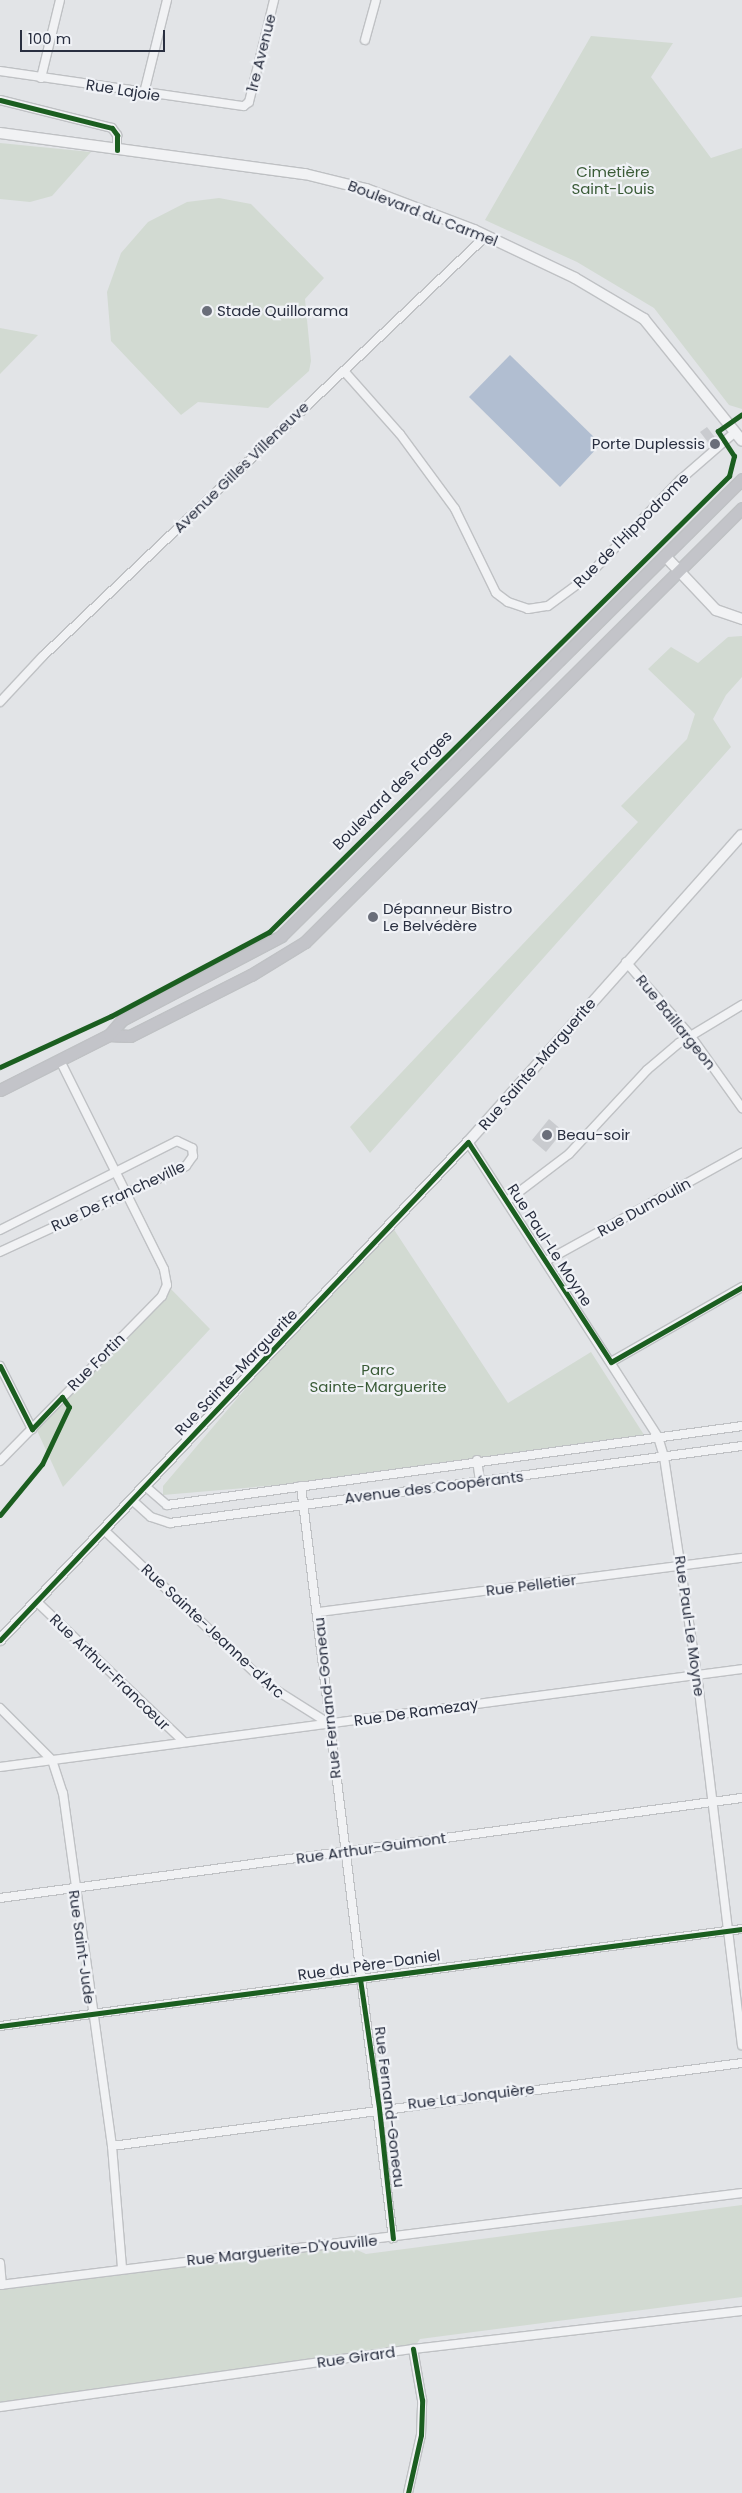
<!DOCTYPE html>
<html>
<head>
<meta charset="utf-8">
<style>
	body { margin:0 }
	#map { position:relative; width:742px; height:2493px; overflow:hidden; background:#e2e4e7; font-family:Poppins,sans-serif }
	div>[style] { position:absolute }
	.green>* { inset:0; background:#d2dad2 }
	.water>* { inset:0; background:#b1bed1 }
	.building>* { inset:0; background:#c9cbcf }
	.roads { filter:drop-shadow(1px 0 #bfc1c4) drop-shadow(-1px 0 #bfc1c4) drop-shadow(0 1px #bfc1c4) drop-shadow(0 -1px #bfc1c4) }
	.minor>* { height:8px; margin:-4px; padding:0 4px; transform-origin:4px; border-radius:4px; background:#f1f2f4 }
	.tertiary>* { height:10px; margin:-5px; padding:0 5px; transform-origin:5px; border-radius:5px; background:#f1f2f4 }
	.secondary>* { height:11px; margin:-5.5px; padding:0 5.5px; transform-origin:5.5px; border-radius:5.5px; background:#c3c4c9 }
	.cycleway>* { height:5px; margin:-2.5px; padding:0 2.5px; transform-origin:2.5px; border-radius:2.5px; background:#1b5e20 }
	.dots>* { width:14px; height:14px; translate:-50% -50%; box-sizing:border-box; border:2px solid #f0f2f6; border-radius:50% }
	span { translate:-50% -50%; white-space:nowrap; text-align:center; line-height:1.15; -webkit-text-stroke:4.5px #f0f2f6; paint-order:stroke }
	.street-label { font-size:15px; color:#292f40 }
	.park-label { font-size:15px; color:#3a5b37 }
	.poi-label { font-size:15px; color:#292f40 }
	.left { translate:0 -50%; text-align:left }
	.right { translate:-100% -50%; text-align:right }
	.scale { position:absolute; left:20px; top:30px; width:145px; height:22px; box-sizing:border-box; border:2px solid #292f40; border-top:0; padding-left:6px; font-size:15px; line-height:18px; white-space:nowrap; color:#292f40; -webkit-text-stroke:4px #f0f2f6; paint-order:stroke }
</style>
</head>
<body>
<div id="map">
	<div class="green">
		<div style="clip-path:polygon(591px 36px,673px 43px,651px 77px,711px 158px,742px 148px,742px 409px,729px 405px,654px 308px,577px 262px,485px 220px)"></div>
		<div style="clip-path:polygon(0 143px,91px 152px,52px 196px,30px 202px,0 199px)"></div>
		<div style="clip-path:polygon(219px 198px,251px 204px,324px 278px,305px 299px,311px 361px,309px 371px,268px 408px,198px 402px,181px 415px,111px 341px,107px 292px,121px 253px,148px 222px,187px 202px)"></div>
		<div style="clip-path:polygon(0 328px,38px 335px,0 374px)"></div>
		<div style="clip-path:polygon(742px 636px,742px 677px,726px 695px,713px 719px,731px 747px,370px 1153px,350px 1127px,638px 822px,621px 806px,687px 739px,695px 714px,648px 669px,671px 647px,698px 663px,728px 637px)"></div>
		<div style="clip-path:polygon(391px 1225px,508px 1403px,591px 1352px,646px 1438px,301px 1483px,163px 1495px,163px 1486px,330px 1289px)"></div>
		<div style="clip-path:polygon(169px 1287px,210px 1329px,63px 1487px,34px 1424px)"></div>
		<div style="clip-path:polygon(742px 2205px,742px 2297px,420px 2339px,413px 2349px,0 2410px,0 2284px,335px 2240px,366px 2254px)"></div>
	</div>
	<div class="water">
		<div style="clip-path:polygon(510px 355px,601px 444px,560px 487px,469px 397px)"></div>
	</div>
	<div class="building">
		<div style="clip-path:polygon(707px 427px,717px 440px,711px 446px,700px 432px)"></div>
		<div style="clip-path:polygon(549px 1119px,563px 1131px,546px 1152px,532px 1140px)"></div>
	</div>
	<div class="roads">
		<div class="minor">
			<div style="left:365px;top:40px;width:41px;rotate:-74.6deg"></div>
			<div style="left:0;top:71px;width:246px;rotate:8.2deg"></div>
			<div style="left:244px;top:106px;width:6px;rotate:-39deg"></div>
			<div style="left:249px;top:102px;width:105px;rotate:-76.2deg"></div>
			<div style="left:41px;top:78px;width:80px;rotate:-76.3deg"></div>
			<div style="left:144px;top:93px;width:96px;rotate:-76.1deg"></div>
			<div style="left:0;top:100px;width:115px;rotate:14deg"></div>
			<div style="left:112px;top:128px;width:9px;rotate:54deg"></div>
			<div style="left:117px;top:135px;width:15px;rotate:90deg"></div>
			<div style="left:344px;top:371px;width:84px;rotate:48.4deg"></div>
			<div style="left:400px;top:434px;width:93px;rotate:53.7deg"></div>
			<div style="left:455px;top:509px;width:93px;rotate:64deg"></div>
			<div style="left:496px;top:593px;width:15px;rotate:37deg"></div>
			<div style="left:508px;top:602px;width:21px;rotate:19deg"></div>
			<div style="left:528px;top:609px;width:20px;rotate:-9deg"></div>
			<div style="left:548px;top:606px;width:47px;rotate:-36.4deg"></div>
			<div style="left:586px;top:578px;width:136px;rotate:-46.2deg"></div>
			<div style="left:680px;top:480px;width:72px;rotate:-41deg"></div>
			<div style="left:0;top:702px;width:62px;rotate:-47deg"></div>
			<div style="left:42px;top:657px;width:612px;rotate:-43.48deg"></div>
			<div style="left:626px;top:962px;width:97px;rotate:48.8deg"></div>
			<div style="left:690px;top:1035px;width:90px;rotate:54.5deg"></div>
			<div style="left:468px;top:1142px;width:351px;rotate:57.2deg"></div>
			<div style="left:658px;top:1437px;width:21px;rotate:73deg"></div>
			<div style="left:664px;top:1457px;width:219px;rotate:81.4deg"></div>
			<div style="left:697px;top:1674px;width:374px;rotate:83.1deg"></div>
			<div style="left:507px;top:1201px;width:78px;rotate:-37.2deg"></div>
			<div style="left:569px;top:1154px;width:115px;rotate:-47.1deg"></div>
			<div style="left:647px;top:1070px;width:42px;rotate:-40.2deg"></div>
			<div style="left:679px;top:1043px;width:74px;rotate:-31.1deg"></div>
			<div style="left:0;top:1230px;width:198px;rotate:-26.7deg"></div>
			<div style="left:177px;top:1141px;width:17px;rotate:25deg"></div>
			<div style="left:192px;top:1148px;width:8px;rotate:83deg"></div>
			<div style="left:193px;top:1156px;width:12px;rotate:125deg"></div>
			<div style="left:186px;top:1166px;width:205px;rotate:155.2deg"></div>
			<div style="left:546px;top:1261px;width:224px;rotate:-28.9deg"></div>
			<div style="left:611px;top:1362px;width:151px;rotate:-29.8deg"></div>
			<div style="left:0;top:1366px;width:71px;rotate:63.1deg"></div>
			<div style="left:477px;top:1460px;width:21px;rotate:82deg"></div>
			<div style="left:0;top:1461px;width:231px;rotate:-45.5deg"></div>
			<div style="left:162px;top:1296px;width:12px;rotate:-66deg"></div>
			<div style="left:167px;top:1285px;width:16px;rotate:-101deg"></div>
			<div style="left:164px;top:1269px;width:233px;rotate:-116.5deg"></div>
			<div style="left:145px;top:1486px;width:29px;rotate:41deg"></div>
			<div style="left:167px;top:1505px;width:580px;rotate:-7.82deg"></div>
			<div style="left:301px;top:1486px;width:758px;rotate:83.03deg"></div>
			<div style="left:132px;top:1500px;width:25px;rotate:42deg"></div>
			<div style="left:151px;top:1517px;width:20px;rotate:18deg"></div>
			<div style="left:170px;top:1523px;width:577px;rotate:-7.67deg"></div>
			<div style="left:104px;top:1530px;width:226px;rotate:43.4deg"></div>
			<div style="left:268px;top:1685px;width:71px;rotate:32.3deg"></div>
			<div style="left:36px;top:1601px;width:204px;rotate:43.6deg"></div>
			<div style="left:319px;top:1612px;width:426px;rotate:-7.3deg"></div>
			<div style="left:0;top:1708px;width:74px;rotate:45deg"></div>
			<div style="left:52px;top:1760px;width:35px;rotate:72deg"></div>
			<div style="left:63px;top:1793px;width:356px;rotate:82.1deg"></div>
			<div style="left:112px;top:2146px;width:121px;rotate:85.3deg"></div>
			<div style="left:0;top:1767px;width:748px;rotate:-7.52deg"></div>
			<div style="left:0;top:1898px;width:749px;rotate:-7.68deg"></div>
			<div style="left:0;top:2026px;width:748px;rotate:-7.45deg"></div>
			<div style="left:112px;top:2146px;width:635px;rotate:-7.51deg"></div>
			<div style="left:0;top:2263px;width:22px;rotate:85deg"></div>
			<div style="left:0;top:2285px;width:748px;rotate:-7.07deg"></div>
			<div style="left:0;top:2407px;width:417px;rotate:-8deg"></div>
			<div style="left:413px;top:2349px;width:331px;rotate:-6.6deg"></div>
			<div style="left:408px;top:2493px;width:59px;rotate:-77.4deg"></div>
			<div style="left:421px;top:2435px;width:35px;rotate:-88deg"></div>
			<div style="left:422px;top:2400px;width:52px;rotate:-100deg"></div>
		</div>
		<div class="tertiary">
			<div style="left:0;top:133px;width:308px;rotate:7.7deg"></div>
			<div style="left:305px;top:174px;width:63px;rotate:13.8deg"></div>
			<div style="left:366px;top:189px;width:116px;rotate:20.8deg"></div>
			<div style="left:474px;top:230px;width:112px;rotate:25.4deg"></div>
			<div style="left:575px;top:278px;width:80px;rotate:30.7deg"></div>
			<div style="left:644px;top:319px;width:156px;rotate:51.2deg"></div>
			<div style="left:666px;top:557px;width:73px;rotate:46.7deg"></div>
			<div style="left:716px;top:610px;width:28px;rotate:19deg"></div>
			<div style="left:0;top:1640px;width:683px;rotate:-46.78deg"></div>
			<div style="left:468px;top:1142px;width:411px;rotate:-48.3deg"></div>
		</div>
		<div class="secondary">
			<div style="left:109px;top:1035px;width:21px;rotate:3deg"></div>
			<div style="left:130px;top:1036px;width:136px;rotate:-26.8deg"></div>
			<div style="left:251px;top:975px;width:63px;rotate:-31.4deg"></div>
			<div style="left:305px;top:942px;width:616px;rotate:-44.8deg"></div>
			<div style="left:0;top:1090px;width:122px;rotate:-26.8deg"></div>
			<div style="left:109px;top:1035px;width:20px;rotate:-49deg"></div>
			<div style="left:122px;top:1020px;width:180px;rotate:-27.8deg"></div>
			<div style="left:281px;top:936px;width:649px;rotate:-44.75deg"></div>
		</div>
	</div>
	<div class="cycleway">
		<div style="left:0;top:100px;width:115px;rotate:14deg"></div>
		<div style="left:112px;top:128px;width:9px;rotate:54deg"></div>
		<div style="left:117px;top:135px;width:15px;rotate:90deg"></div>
		<div style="left:0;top:1067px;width:122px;rotate:-24.7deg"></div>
		<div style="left:111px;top:1016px;width:179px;rotate:-28deg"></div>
		<div style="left:269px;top:932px;width:648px;rotate:-44.75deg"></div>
		<div style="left:729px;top:476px;width:21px;rotate:-76deg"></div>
		<div style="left:734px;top:456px;width:30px;rotate:-123deg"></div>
		<div style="left:718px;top:431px;width:29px;rotate:-35deg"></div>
		<div style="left:0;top:1366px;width:71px;rotate:63.1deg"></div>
		<div style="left:32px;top:1429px;width:44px;rotate:-46.8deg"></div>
		<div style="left:62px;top:1397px;width:12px;rotate:55deg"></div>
		<div style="left:69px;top:1407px;width:63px;rotate:115.3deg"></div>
		<div style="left:42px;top:1464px;width:66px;rotate:129.5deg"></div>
		<div style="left:0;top:1640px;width:683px;rotate:-46.78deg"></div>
		<div style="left:468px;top:1142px;width:262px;rotate:57deg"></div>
		<div style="left:611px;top:1362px;width:151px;rotate:-29.8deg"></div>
		<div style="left:360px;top:1979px;width:130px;rotate:81.6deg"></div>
		<div style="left:379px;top:2108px;width:131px;rotate:83.9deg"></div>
		<div style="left:0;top:2026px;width:748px;rotate:-7.45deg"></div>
		<div style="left:408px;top:2493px;width:59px;rotate:-77.4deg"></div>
		<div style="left:421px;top:2435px;width:35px;rotate:-88deg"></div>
		<div style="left:422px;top:2400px;width:52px;rotate:-100deg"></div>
	</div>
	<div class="dots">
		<div style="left:207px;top:311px;background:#6a6e7a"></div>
		<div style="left:715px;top:444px;background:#6a6e7a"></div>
		<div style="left:373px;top:917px;background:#6a6e7a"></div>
		<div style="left:547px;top:1135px;background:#6a6e7a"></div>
	</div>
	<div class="street-label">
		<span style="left:261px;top:53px;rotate:-76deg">1re Avenue</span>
		<span style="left:123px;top:90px;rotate:9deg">Rue Lajoie</span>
		<span style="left:423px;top:213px;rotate:21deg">Boulevard du Carmel</span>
		<span style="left:241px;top:467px;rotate:-44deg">Avenue Gilles Villeneuve</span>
		<span style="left:631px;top:530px;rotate:-45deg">Rue de l'Hippodrome</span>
		<span style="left:392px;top:790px;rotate:-45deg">Boulevard des Forges</span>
		<span style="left:676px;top:1022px;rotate:51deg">Rue Baillargeon</span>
		<span style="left:537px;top:1064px;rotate:-49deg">Rue Sainte-Marguerite</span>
		<span style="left:118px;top:1196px;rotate:-25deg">Rue De Francheville</span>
		<span style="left:644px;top:1207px;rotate:-29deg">Rue Dumoulin</span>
		<span style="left:550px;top:1245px;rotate:57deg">Rue Paul-Le Moyne</span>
		<span style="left:96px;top:1362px;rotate:-45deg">Rue Fortin</span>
		<span style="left:236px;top:1372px;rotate:-46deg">Rue Sainte-Marguerite</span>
		<span style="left:434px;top:1487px;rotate:-7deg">Avenue des Coopérants</span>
		<span style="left:531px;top:1585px;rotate:-7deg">Rue Pelletier</span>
		<span style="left:690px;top:1626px;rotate:82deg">Rue Paul-Le Moyne</span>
		<span style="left:213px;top:1631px;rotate:43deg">Rue Sainte-Jeanne-d'Arc</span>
		<span style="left:110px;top:1672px;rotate:44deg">Rue Arthur-Francœur</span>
		<span style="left:327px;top:1698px;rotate:-96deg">Rue Fernand-Goneau</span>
		<span style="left:416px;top:1712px;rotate:-8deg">Rue De Ramezay</span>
		<span style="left:371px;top:1848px;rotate:-8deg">Rue Arthur-Guimont</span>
		<span style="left:82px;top:1947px;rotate:82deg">Rue Saint-Jude</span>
		<span style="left:369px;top:1965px;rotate:-8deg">Rue du Père-Daniel</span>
		<span style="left:471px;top:2096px;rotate:-7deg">Rue La Jonquière</span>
		<span style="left:390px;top:2107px;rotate:83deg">Rue Fernand-Goneau</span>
		<span style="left:282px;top:2250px;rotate:-6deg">Rue Marguerite-D'Youville</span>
		<span style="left:356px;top:2357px;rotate:-8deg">Rue Girard</span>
	</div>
	<div class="park-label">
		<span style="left:613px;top:180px">Cimetière<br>Saint-Louis</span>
		<span style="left:378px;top:1378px">Parc<br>Sainte-Marguerite</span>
	</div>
	<div class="poi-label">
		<span class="left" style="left:217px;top:311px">Stade Quillorama</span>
		<span class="right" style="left:705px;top:444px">Porte Duplessis</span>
		<span class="left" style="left:383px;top:917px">Dépanneur Bistro<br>Le Belvédère</span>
		<span class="left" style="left:557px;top:1135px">Beau-soir</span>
	</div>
	<div class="scale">100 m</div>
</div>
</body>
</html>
